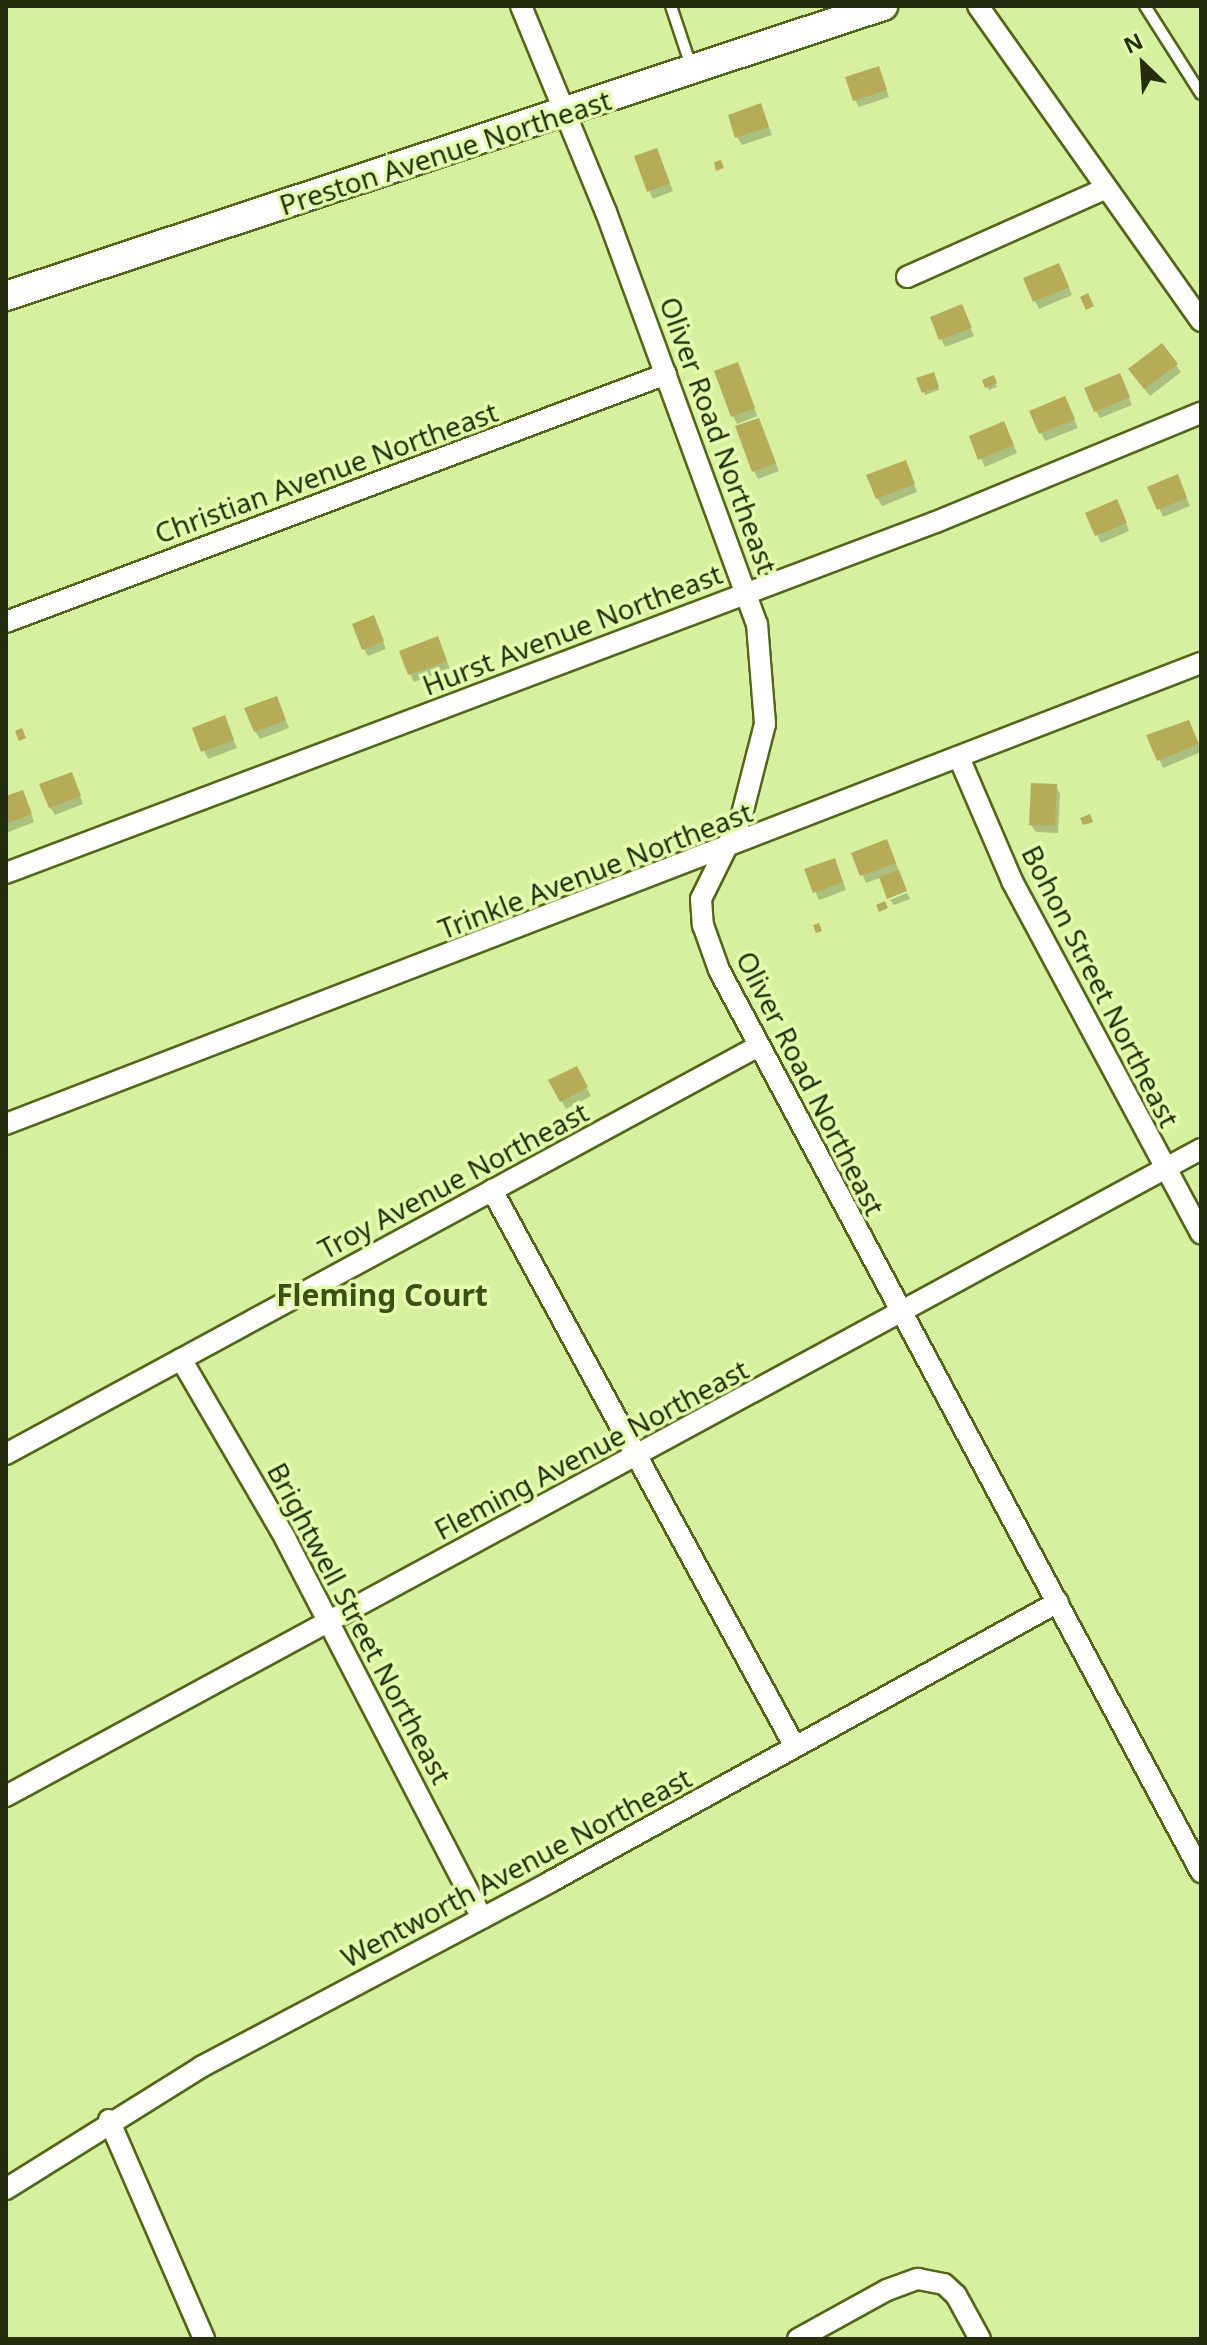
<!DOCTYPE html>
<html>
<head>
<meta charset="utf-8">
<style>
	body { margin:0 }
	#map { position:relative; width:1207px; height:2345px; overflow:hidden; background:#d6f09f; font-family:"Noto Sans",sans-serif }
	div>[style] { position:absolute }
	.shadow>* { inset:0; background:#0003 }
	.building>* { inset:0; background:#b6ac58 }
	.roads { filter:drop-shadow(2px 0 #526715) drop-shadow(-2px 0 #526715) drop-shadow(0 2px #526715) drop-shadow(0 -2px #526715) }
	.lane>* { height:10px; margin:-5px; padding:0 5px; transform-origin:5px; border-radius:5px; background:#fff }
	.street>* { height:20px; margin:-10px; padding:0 10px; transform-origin:10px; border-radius:10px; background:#fff }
	.secondary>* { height:28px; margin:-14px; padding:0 14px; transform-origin:14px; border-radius:14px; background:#fff }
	span { translate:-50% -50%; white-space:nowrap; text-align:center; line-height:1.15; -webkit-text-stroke:7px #e3fdac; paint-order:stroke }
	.street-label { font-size:28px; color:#242d0d }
	.neighbourhood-label { font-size:30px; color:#3f4e12; font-weight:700 }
	.frame { position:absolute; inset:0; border:8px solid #242d0d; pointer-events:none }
	.north { position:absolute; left:1103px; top:24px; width:80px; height:80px; -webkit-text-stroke:6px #e3fdac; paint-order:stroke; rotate:335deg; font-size:22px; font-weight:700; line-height:32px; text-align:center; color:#242d0d }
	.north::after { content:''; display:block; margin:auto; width:28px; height:36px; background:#242d0d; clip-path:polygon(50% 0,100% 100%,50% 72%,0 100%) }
</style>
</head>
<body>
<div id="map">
	<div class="shadow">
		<div style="clip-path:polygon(882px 76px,889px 97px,859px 107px,855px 100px)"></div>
		<div style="clip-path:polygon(760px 106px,772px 135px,742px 145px,737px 137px)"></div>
		<div style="clip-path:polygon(660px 158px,673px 191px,653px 199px,649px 191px)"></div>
		<div style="clip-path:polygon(1063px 273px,1072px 295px,1039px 309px,1035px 301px)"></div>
		<div style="clip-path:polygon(965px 314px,974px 336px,945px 347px,932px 318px)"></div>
		<div style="clip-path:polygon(1176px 365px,1181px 372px,1150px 396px,1135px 377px)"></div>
		<div style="clip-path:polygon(741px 372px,757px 416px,737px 424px,733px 416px)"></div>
		<div style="clip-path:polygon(934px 377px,939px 390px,925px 395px,924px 392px)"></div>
		<div style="clip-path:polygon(993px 378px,997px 387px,989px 390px,984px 381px)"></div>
		<div style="clip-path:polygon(1123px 383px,1132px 405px,1100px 418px,1096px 411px)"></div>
		<div style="clip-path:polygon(1068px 406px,1078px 428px,1045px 441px,1032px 412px)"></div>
		<div style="clip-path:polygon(758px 420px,779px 471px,758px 479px,754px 471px)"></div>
		<div style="clip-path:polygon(1007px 431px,1017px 453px,985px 467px,971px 437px)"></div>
		<div style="clip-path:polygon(909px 470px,917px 492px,882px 506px,877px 498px)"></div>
		<div style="clip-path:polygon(1181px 484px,1190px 506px,1163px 517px,1150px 488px)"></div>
		<div style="clip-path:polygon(1121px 509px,1129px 531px,1101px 543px,1097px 535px)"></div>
		<div style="clip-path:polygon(377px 625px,386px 649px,368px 656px,364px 649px)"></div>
		<div style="clip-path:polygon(441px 646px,450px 669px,414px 682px,410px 674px)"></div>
		<div style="clip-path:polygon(280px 706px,289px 728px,260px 739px,255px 731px)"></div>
		<div style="clip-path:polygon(228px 725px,237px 748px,208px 759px,194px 729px)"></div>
		<div style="clip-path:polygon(1193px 730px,1201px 752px,1163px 768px,1149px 736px)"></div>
		<div style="clip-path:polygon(75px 782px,83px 804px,55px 815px,50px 807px)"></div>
		<div style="clip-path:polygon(1056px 786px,1060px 794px,1058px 833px,1036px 832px,1031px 825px)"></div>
		<div style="clip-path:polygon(6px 798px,26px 800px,34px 822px,6px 833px)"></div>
		<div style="clip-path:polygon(890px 849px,899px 871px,866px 883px,854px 854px)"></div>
		<div style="clip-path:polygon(838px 868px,846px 890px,819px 900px,807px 871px)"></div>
		<div style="clip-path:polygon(907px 893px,910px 899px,894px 905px,890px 900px)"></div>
		<div style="clip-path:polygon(576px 1068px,591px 1096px,566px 1109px,551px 1081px)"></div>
	</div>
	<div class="building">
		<div style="clip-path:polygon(879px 66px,887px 90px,853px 101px,845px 77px)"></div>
		<div style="clip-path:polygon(761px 103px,769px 127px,735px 138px,728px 115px)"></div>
		<div style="clip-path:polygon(657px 148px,670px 183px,647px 192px,634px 156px)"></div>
		<div style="clip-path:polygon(721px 160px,724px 168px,716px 171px,714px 162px)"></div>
		<div style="clip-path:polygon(1059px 263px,1069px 287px,1033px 302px,1023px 278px)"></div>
		<div style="clip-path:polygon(1088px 293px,1094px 306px,1086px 310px,1080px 297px)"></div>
		<div style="clip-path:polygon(962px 304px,972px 328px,939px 340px,930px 317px)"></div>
		<div style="clip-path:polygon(1162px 343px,1178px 364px,1144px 389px,1128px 369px)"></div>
		<div style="clip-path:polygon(738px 362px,755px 408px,731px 417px,714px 371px)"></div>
		<div style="clip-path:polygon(934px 372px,939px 387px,922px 393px,916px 378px)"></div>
		<div style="clip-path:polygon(1120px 373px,1130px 397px,1094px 412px,1084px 388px)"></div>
		<div style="clip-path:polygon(994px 375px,997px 383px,985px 388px,982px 380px)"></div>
		<div style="clip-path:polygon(1065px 396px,1075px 419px,1039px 434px,1029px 411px)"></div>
		<div style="clip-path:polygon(759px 418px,776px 463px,752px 472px,735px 426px)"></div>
		<div style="clip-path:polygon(1004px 421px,1014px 445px,978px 460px,969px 436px)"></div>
		<div style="clip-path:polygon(906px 460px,915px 484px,876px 499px,866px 475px)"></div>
		<div style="clip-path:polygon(1178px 474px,1187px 498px,1157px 510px,1147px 487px)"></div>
		<div style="clip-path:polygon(1117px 499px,1127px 523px,1095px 536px,1085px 513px)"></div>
		<div style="clip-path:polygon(374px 615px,384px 641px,362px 650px,352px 624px)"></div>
		<div style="clip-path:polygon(438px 636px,447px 661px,408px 675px,399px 651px)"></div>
		<div style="clip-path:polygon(277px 696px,286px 720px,254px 732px,244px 708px)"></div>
		<div style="clip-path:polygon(225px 715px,234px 740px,201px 752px,192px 728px)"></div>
		<div style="clip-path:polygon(1189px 720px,1199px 744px,1157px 761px,1146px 735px)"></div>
		<div style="clip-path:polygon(22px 728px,26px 738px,19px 741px,15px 731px)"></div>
		<div style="clip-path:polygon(72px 772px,81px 796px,49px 808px,39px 784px)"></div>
		<div style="clip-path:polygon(1031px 783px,1057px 784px,1055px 826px,1029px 825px)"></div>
		<div style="clip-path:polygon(23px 790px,32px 814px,6px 824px,6px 796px)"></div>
		<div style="clip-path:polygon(1090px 814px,1093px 822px,1083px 825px,1080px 818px)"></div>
		<div style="clip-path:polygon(887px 839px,896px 863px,860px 876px,851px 853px)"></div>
		<div style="clip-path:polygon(835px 858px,843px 882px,813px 893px,804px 869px)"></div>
		<div style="clip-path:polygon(899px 870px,907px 891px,887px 899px,879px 877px)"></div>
		<div style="clip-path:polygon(885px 901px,888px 908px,879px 912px,876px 905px)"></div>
		<div style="clip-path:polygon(819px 923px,822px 931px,816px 933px,813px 925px)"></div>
		<div style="clip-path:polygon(577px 1066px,588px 1087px,560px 1102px,548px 1080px)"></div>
	</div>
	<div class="roads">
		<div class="lane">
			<div style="left:671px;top:6px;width:66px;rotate:71.6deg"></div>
			<div style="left:1145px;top:6px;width:104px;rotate:57.5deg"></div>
		</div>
		<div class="street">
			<div style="left:521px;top:6px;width:223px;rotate:67.6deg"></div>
			<div style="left:606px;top:212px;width:439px;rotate:69.9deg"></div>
			<div style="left:757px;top:624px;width:100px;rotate:85.4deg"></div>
			<div style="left:765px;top:724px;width:97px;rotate:104.3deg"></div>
			<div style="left:741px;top:818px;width:90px;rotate:116.3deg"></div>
			<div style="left:701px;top:899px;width:26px;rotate:86deg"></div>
			<div style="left:703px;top:925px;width:48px;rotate:70.4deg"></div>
			<div style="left:719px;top:970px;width:1023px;rotate:61.88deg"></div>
			<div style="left:978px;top:6px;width:386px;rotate:54.7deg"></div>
			<div style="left:907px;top:277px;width:217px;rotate:-24deg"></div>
			<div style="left:6px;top:622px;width:705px;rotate:-20.59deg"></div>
			<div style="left:960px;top:760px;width:132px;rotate:66.7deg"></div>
			<div style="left:1012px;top:881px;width:400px;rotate:61.8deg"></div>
			<div style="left:6px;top:873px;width:994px;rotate:-20.68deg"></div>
			<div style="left:936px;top:522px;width:287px;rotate:-22.4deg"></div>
			<div style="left:6px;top:1124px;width:1281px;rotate:-21.1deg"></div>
			<div style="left:492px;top:1190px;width:634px;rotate:61.45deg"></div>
			<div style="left:181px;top:1359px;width:207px;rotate:59.8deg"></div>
			<div style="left:285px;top:1538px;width:428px;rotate:62.6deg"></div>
			<div style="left:6px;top:1454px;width:854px;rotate:-28.46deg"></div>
			<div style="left:6px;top:1796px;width:1359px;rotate:-28.43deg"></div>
			<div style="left:109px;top:2120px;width:239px;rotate:66.5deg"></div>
			<div style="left:6px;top:2189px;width:230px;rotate:-32deg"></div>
			<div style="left:201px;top:2067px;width:395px;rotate:-27.9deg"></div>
			<div style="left:550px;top:1882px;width:580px;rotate:-28.86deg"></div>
			<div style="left:798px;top:2339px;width:102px;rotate:-28.8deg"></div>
			<div style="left:887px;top:2290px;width:33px;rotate:-20deg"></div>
			<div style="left:918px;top:2279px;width:26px;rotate:11deg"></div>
			<div style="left:944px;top:2284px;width:16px;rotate:43deg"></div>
			<div style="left:956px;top:2295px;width:50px;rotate:61.4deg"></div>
		</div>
		<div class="secondary">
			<div style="left:6px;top:296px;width:924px;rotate:-18.3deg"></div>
		</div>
	</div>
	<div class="street-label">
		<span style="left:445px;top:152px;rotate:-18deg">Preston Avenue Northeast</span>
		<span style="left:719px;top:435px;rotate:70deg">Oliver Road Northeast</span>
		<span style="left:326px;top:472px;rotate:-20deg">Christian Avenue Northeast</span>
		<span style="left:572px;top:629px;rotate:-21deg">Hurst Avenue Northeast</span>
		<span style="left:595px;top:870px;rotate:-21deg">Trinkle Avenue Northeast</span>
		<span style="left:1101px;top:986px;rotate:63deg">Bohon Street Northeast</span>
		<span style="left:811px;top:1083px;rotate:63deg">Oliver Road Northeast</span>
		<span style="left:453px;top:1180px;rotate:-28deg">Troy Avenue Northeast</span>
		<span style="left:591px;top:1449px;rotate:-28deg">Fleming Avenue Northeast</span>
		<span style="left:360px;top:1623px;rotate:62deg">Brightwell Street Northeast</span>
		<span style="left:516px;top:1867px;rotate:-28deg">Wentworth Avenue Northeast</span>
	</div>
	<div class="neighbourhood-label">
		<span style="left:382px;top:1295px">Fleming Court</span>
	</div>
	<div class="frame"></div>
	<div class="north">N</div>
</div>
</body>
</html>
